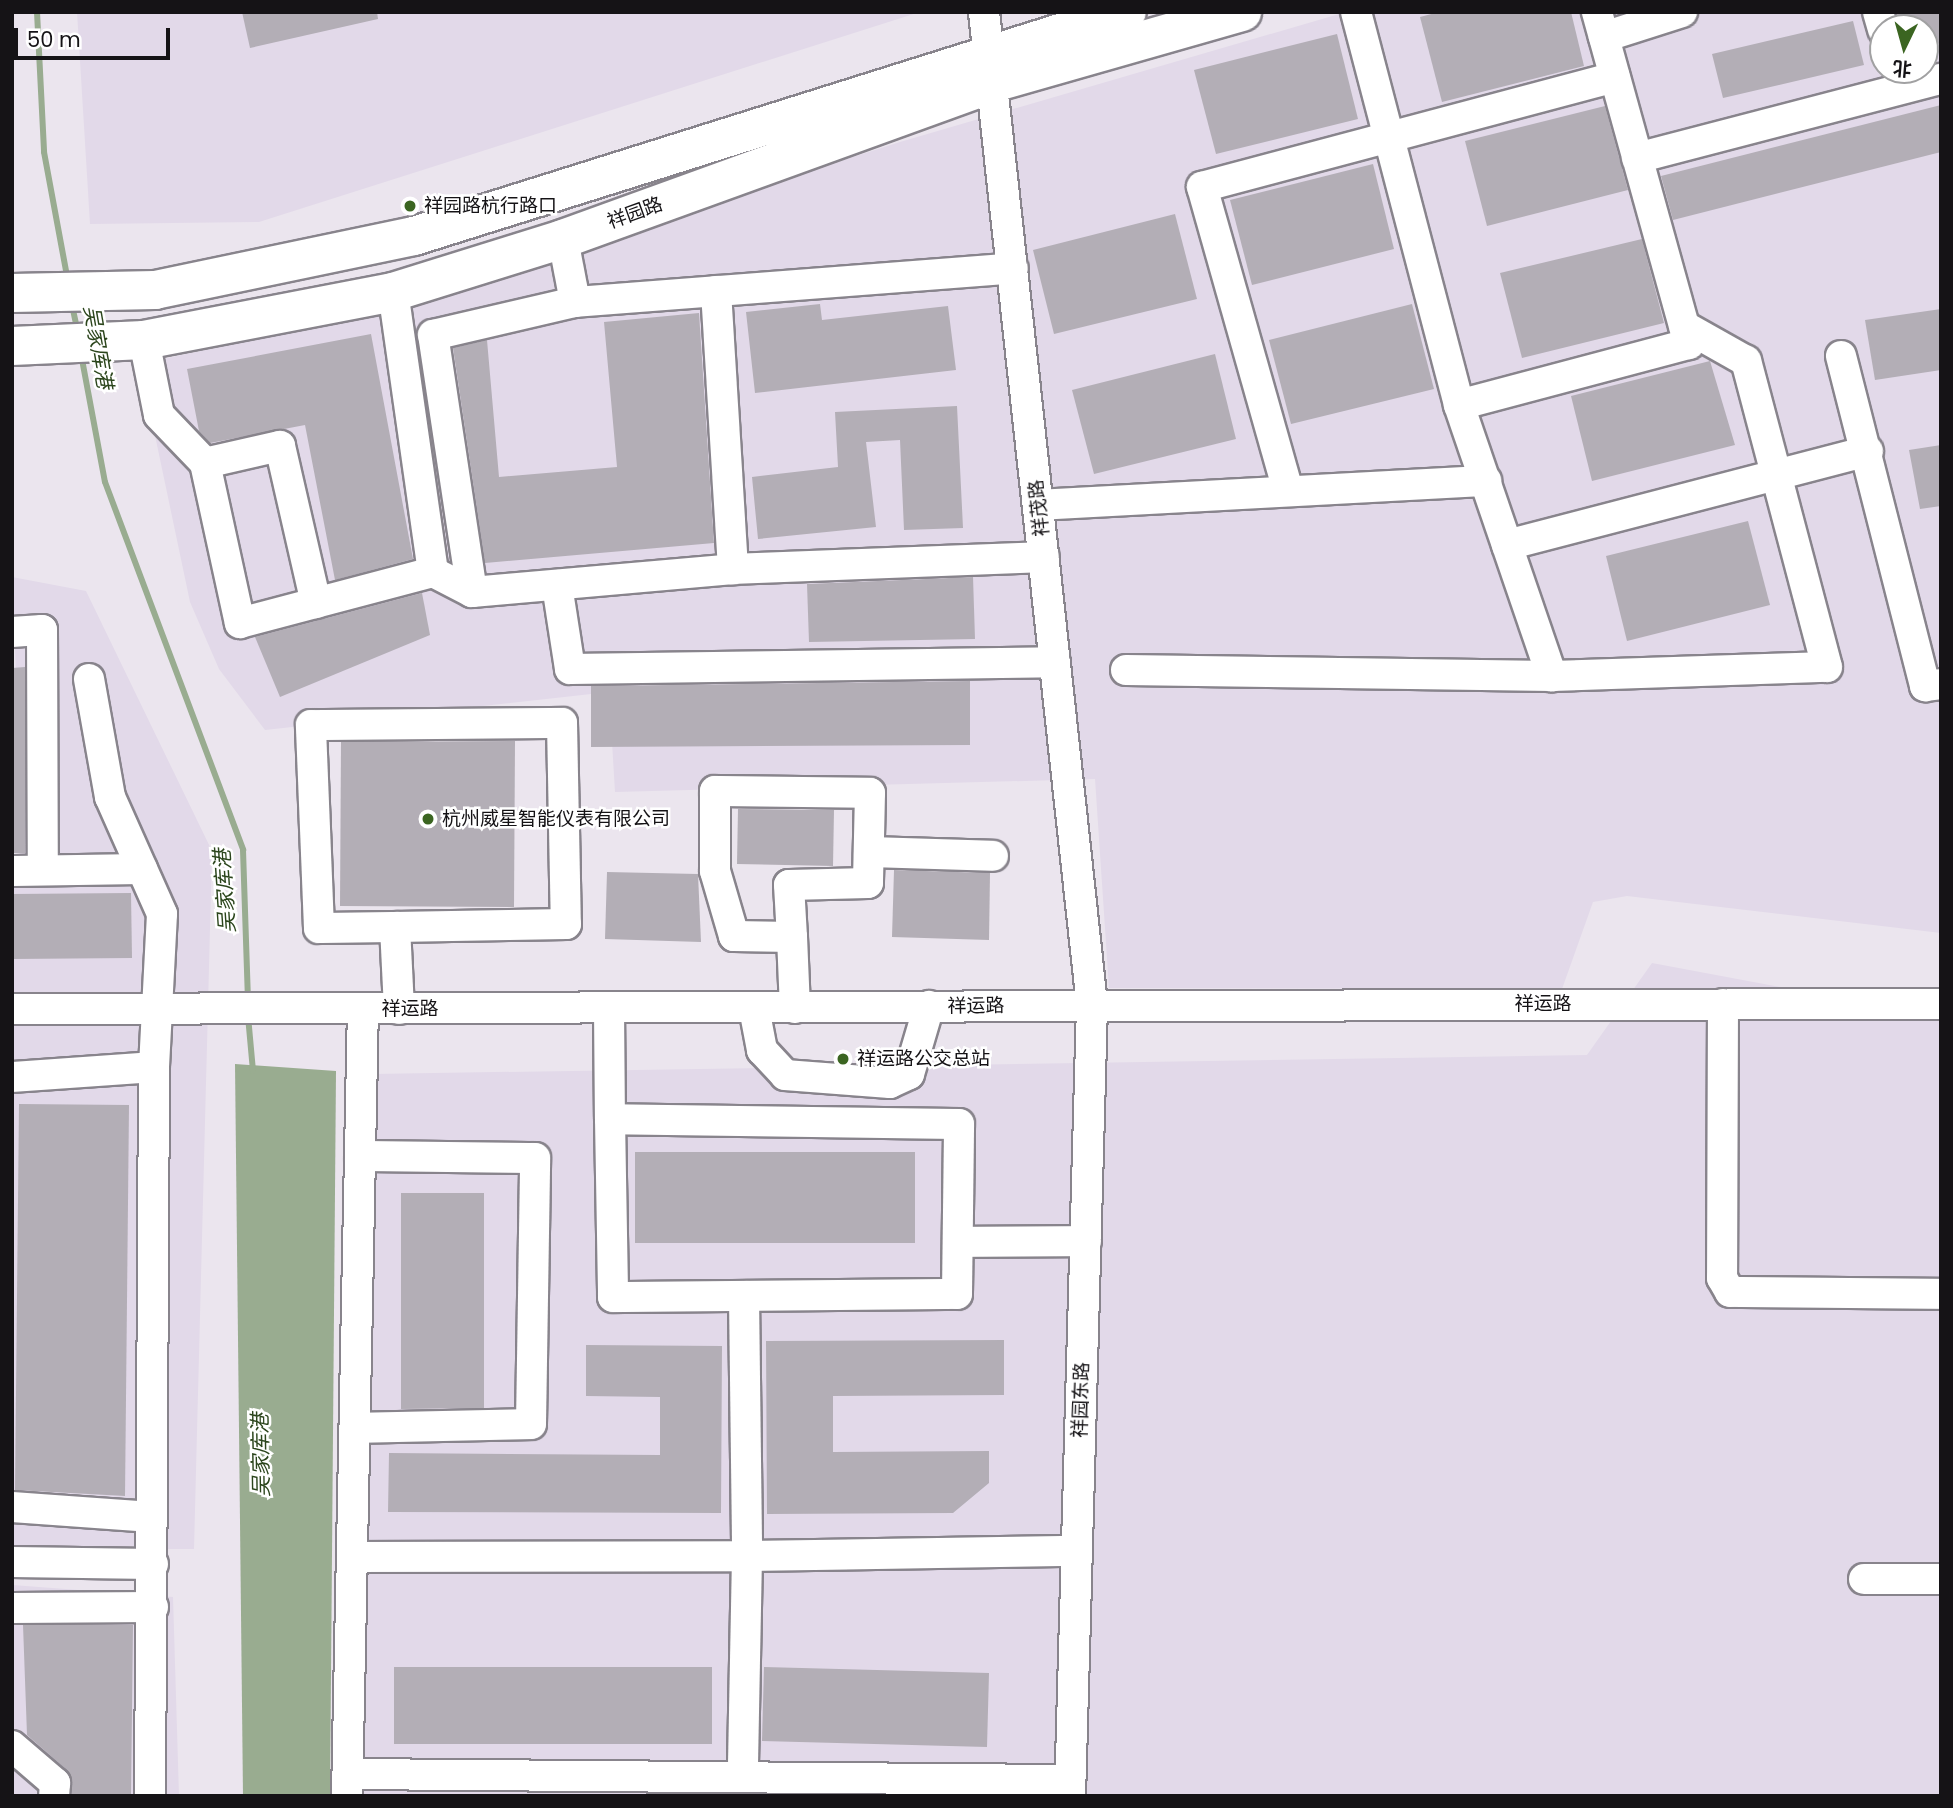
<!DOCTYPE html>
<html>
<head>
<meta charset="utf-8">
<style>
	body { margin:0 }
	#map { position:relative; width:1953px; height:1808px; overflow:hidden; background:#ebe5ee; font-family:Poppins,"Noto Sans SC",sans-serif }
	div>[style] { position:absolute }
	.built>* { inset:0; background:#e2d9e9 }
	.water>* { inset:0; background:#99ac90 }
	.stream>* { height:6px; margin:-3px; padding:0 3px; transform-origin:3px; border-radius:3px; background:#99ac90 }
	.building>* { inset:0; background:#b3aeb6 }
	.roads { filter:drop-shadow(2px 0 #88848c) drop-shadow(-2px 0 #88848c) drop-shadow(0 2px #88848c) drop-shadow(0 -2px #88848c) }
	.minor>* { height:30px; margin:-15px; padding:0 15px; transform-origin:15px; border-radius:15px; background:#fff }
	.major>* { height:38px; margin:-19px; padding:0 19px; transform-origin:19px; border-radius:19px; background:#fff }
	.dots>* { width:19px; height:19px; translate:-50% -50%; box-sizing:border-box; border:4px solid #fff; border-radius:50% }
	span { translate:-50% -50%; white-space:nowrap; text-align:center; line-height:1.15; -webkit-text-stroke:5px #fff; paint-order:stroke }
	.poi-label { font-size:19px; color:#151316 }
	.left { translate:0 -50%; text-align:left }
	.street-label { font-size:19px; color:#151316 }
	.water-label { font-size:21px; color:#2b451c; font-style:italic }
	.frame { position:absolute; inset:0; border:14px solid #151316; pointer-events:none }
	.north { position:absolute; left:1869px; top:14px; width:70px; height:70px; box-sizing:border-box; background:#fff; border:2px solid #a1a1a2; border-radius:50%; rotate:185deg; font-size:19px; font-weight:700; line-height:28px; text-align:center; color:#151316 }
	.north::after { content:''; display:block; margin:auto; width:24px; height:32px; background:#3b6521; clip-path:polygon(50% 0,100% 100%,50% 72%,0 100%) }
	.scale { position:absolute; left:14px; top:28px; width:156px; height:32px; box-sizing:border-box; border:4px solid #151316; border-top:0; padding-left:9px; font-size:21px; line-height:24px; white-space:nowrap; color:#151316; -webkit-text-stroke:5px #fff; paint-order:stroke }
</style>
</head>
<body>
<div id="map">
	<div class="built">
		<div style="clip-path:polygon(77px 12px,920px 12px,259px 222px,90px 224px)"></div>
		<div style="clip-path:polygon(evenodd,1346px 12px,1941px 12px,1941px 933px,1627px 896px,1593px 902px,1562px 989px,1109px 988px,1095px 779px,615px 792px,609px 692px,265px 730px,219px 669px,190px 602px,140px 364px,340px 321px,900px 142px,1346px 12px,1883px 28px,1925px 28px,1925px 70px,1883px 70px,1883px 28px)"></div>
		<div style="clip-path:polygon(12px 577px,86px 591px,212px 851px,194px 1549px,12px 1549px,12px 873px,23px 845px)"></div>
		<div style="clip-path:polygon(1652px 963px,1941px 1017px,1941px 1796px,364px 1796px,373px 1074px,1587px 1055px)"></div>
		<div style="clip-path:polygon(12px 1585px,173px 1597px,179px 1796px,12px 1796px)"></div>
	</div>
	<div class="water">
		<div style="clip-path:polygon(235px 1064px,336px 1071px,330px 1796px,243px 1796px)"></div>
	</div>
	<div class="stream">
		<div style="left:37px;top:12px;width:140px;rotate:87.1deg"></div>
		<div style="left:44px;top:152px;width:131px;rotate:79.5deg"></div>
		<div style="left:72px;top:305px;width:25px;rotate:78deg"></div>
		<div style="left:81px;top:354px;width:130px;rotate:79.4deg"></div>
		<div style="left:105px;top:482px;width:393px;rotate:69.4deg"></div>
		<div style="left:243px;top:850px;width:152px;rotate:88.1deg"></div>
		<div style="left:248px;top:1016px;width:55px;rotate:84.8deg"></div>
	</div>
	<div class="building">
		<div style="clip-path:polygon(242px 12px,377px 12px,378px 19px,250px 48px)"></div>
		<div style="clip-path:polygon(1439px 12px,1571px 12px,1584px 66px,1442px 102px,1420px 17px)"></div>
		<div style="clip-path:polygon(1896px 12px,1941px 12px,1941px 43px,1925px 47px,1925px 28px,1900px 28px)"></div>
		<div style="clip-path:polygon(1853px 21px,1864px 65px,1723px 98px,1712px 54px)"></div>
		<div style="clip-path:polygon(1337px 34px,1358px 119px,1216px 154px,1194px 70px)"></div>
		<div style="clip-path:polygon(1941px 105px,1941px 152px,1673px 220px,1661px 176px)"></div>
		<div style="clip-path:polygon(1605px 106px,1628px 190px,1487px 226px,1465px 141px)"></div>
		<div style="clip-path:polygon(1373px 164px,1394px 249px,1252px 285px,1230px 200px)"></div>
		<div style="clip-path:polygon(1175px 214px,1197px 299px,1054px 334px,1033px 250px)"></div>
		<div style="clip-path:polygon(1642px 239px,1664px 323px,1522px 358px,1500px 273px)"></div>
		<div style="clip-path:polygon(820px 304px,822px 320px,948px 306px,956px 370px,755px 393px,746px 312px)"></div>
		<div style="clip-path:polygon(1412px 304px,1434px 389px,1291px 424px,1269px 340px)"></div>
		<div style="clip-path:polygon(1941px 309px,1941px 370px,1875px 380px,1865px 320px)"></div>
		<div style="clip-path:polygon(699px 313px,714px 543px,485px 563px,453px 348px,487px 340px,499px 477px,617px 467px,604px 322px)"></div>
		<div style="clip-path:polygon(371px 334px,413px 559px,335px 580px,305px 425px,210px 443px,199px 431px,187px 369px)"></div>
		<div style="clip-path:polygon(1215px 354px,1236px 439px,1094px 474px,1072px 390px)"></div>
		<div style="clip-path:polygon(1710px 361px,1735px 445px,1592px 481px,1571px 396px)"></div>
		<div style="clip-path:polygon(957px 406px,963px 528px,904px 530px,900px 440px,866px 442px,876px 527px,758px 539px,752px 477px,838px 467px,835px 412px)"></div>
		<div style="clip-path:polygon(1941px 445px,1941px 506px,1920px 509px,1909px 450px)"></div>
		<div style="clip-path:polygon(1748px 521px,1770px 605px,1627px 641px,1606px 556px)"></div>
		<div style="clip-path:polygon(973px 577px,975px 639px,809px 642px,807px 584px)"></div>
		<div style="clip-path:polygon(422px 593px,430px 635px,280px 697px,255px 637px)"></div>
		<div style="clip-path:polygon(25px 667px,25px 853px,12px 853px,12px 668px)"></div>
		<div style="clip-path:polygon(970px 681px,970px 745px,591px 747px,591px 686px)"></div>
		<div style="clip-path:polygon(515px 741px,514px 907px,340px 906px,341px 742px)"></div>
		<div style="clip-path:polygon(738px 809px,834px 810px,833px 866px,737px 864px)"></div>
		<div style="clip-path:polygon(894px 870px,990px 873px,989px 940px,892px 937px)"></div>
		<div style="clip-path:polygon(607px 872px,698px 874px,701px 942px,605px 939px)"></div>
		<div style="clip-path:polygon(131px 893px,132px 958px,12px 959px,12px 894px)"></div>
		<div style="clip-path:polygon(19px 1104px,129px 1105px,125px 1496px,15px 1490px)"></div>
		<div style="clip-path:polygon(635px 1152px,915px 1152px,915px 1243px,635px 1243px)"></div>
		<div style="clip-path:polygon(401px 1193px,484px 1193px,484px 1408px,401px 1409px)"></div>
		<div style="clip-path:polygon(1004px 1340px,1004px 1395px,833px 1396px,833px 1452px,989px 1451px,989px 1483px,953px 1513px,767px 1514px,766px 1341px)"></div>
		<div style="clip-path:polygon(586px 1345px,722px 1346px,721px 1513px,388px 1512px,389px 1453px,660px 1455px,660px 1397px,586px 1396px)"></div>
		<div style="clip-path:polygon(23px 1625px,133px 1625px,131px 1796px,72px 1796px,67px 1770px,27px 1735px)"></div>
		<div style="clip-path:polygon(394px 1667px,712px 1667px,712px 1744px,394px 1744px)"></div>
		<div style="clip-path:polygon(764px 1667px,989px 1673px,987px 1747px,762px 1741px)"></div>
	</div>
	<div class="roads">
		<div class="minor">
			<div style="left:984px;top:12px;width:999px;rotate:83.79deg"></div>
			<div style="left:1092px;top:1005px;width:791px;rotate:91.59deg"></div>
			<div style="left:1356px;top:12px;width:406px;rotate:75.3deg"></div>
			<div style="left:1459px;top:405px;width:287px;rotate:71.1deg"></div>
			<div style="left:1878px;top:12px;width:19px;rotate:74deg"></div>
			<div style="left:1604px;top:37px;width:82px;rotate:-17.8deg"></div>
			<div style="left:1637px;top:158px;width:314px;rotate:-14.6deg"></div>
			<div style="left:563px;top:239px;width:64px;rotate:79.2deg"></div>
			<div style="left:575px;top:302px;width:439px;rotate:-4.4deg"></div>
			<div style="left:716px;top:291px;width:279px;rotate:86.5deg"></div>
			<div style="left:144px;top:340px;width:76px;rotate:78.7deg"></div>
			<div style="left:159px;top:415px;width:66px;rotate:46.2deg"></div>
			<div style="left:205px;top:463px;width:164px;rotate:77.7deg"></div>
			<div style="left:240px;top:623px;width:200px;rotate:-14.8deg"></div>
			<div style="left:433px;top:572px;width:283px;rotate:-98.1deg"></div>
			<div style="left:1841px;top:356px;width:341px;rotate:75.7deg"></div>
			<div style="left:1925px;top:686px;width:16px;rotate:-7deg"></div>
			<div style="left:1459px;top:405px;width:238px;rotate:-14.9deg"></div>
			<div style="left:1689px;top:344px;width:345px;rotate:-105.5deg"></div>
			<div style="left:205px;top:463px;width:77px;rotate:-12.8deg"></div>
			<div style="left:280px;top:446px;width:161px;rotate:77.1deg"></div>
			<div style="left:1287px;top:487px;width:312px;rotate:-105.8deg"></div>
			<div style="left:1202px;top:187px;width:427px;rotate:-14.9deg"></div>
			<div style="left:1038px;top:505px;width:449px;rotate:-3.1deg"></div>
			<div style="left:1507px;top:545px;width:373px;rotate:-14.6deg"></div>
			<div style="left:433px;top:572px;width:44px;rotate:27.1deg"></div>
			<div style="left:472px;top:592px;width:262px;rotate:-5deg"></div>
			<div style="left:733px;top:569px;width:311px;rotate:-2.2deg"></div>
			<div style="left:557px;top:585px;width:85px;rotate:81.2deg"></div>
			<div style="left:570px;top:669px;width:485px;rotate:-0.8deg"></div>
			<div style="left:472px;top:592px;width:260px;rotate:-98.6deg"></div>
			<div style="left:433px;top:335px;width:146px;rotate:-13.1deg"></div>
			<div style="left:12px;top:632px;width:30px;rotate:-4deg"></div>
			<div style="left:42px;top:630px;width:236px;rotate:89.8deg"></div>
			<div style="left:1126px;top:670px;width:426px;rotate:0.8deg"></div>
			<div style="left:1552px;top:676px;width:275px;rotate:-1.9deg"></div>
			<div style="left:1827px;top:667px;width:317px;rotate:-104.8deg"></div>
			<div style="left:1746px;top:361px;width:71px;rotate:-150.6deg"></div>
			<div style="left:89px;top:679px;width:120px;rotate:79.9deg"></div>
			<div style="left:110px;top:797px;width:128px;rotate:66deg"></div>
			<div style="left:162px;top:914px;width:153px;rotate:93deg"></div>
			<div style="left:154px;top:1067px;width:729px;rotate:90.31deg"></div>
			<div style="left:869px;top:852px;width:124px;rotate:1.8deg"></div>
			<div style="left:12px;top:871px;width:130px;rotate:-0.9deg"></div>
			<div style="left:395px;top:927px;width:76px;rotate:179.2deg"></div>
			<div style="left:319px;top:928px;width:203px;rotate:-92.3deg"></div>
			<div style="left:311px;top:725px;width:251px;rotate:-0.5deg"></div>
			<div style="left:562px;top:723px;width:201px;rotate:88.9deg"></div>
			<div style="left:566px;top:924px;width:171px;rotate:179deg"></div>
			<div style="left:395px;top:927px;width:82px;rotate:87.2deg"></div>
			<div style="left:792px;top:937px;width:58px;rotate:-179deg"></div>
			<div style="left:734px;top:936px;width:68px;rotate:-106.3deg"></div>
			<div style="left:715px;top:871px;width:80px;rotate:-90deg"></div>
			<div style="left:715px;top:791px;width:155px;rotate:0.7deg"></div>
			<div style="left:870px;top:793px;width:90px;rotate:91.3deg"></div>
			<div style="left:868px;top:883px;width:79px;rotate:178.5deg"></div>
			<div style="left:789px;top:885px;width:52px;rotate:86.7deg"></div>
			<div style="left:792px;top:937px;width:71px;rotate:87.6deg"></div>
			<div style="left:1723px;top:1004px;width:274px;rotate:90.2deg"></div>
			<div style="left:1722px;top:1278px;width:16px;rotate:60deg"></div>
			<div style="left:1730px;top:1292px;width:211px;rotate:0.5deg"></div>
			<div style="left:754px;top:1008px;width:43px;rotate:79.2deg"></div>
			<div style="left:762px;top:1050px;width:34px;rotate:47deg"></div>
			<div style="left:785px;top:1075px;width:105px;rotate:4.4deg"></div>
			<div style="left:890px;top:1083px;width:21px;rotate:-25deg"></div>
			<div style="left:909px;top:1074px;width:71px;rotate:-73.6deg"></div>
			<div style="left:12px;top:1009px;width:1929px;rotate:-0.15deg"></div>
			<div style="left:609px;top:1009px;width:110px;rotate:89.5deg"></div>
			<div style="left:610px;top:1119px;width:178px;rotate:89deg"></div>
			<div style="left:613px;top:1297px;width:344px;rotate:-0.5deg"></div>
			<div style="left:957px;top:1294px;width:170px;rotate:-89.3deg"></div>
			<div style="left:959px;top:1124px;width:349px;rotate:-179.2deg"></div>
			<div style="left:12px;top:1077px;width:142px;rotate:-4deg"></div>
			<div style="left:958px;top:1242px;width:128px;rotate:-0.4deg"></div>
			<div style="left:744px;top:1296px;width:260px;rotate:89.3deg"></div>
			<div style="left:747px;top:1556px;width:330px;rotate:-0.9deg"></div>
			<div style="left:355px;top:1428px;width:176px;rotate:-1.3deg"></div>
			<div style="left:531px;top:1424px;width:266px;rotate:-89.1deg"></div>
			<div style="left:535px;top:1158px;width:175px;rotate:-179.3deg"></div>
			<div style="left:12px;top:1507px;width:140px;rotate:4.1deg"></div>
			<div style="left:352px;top:1557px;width:395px;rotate:-0.1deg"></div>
			<div style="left:747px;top:1556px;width:217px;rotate:91.1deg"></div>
			<div style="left:12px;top:1562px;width:141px;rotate:0.8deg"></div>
			<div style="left:1864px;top:1579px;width:77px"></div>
			<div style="left:12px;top:1608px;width:141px;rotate:-0.4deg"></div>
			<div style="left:12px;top:1746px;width:57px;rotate:40.7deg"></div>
			<div style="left:55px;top:1783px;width:13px;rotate:94deg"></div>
			<div style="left:348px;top:1774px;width:722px;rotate:0.48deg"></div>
			<div style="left:347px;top:1796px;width:787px;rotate:-88.84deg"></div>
		</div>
		<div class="major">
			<div style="left:12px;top:293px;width:143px;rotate:-1.2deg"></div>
			<div style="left:155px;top:290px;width:265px;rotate:-11.8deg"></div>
			<div style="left:414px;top:236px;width:747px;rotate:-17.44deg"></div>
			<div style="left:12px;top:346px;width:132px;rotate:-2.6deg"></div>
			<div style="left:144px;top:340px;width:254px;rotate:-10.9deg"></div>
			<div style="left:393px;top:292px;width:178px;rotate:-17.3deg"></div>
			<div style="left:563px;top:239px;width:457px;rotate:-19.9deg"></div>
			<div style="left:993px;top:83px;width:259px;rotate:-15.9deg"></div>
		</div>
	</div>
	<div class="dots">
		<div style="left:410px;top:206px;background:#3b6521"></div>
		<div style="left:428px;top:819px;background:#3b6521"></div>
		<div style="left:843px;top:1059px;background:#3b6521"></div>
	</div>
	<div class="poi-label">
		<span class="left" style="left:424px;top:206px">祥园路杭行路口</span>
		<span class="left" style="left:442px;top:819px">杭州威星智能仪表有限公司</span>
		<span class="left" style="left:857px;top:1059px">祥运路公交总站</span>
	</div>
	<div class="street-label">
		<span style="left:635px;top:213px;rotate:-20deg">祥园路</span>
		<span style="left:1039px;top:508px;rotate:-96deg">祥茂路</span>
		<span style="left:1543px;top:1004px">祥运路</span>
		<span style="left:976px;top:1006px;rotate:-1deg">祥运路</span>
		<span style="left:410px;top:1009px">祥运路</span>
		<span style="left:1081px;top:1400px;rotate:-88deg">祥园东路</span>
	</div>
	<div class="water-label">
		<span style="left:98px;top:347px;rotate:80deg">吴家库港</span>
		<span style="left:225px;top:891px;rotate:-94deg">吴家库港</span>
		<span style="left:261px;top:1455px;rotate:-91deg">吴家库港</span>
	</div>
	<div class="frame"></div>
	<div class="north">北</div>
	<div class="scale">50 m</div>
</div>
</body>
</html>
